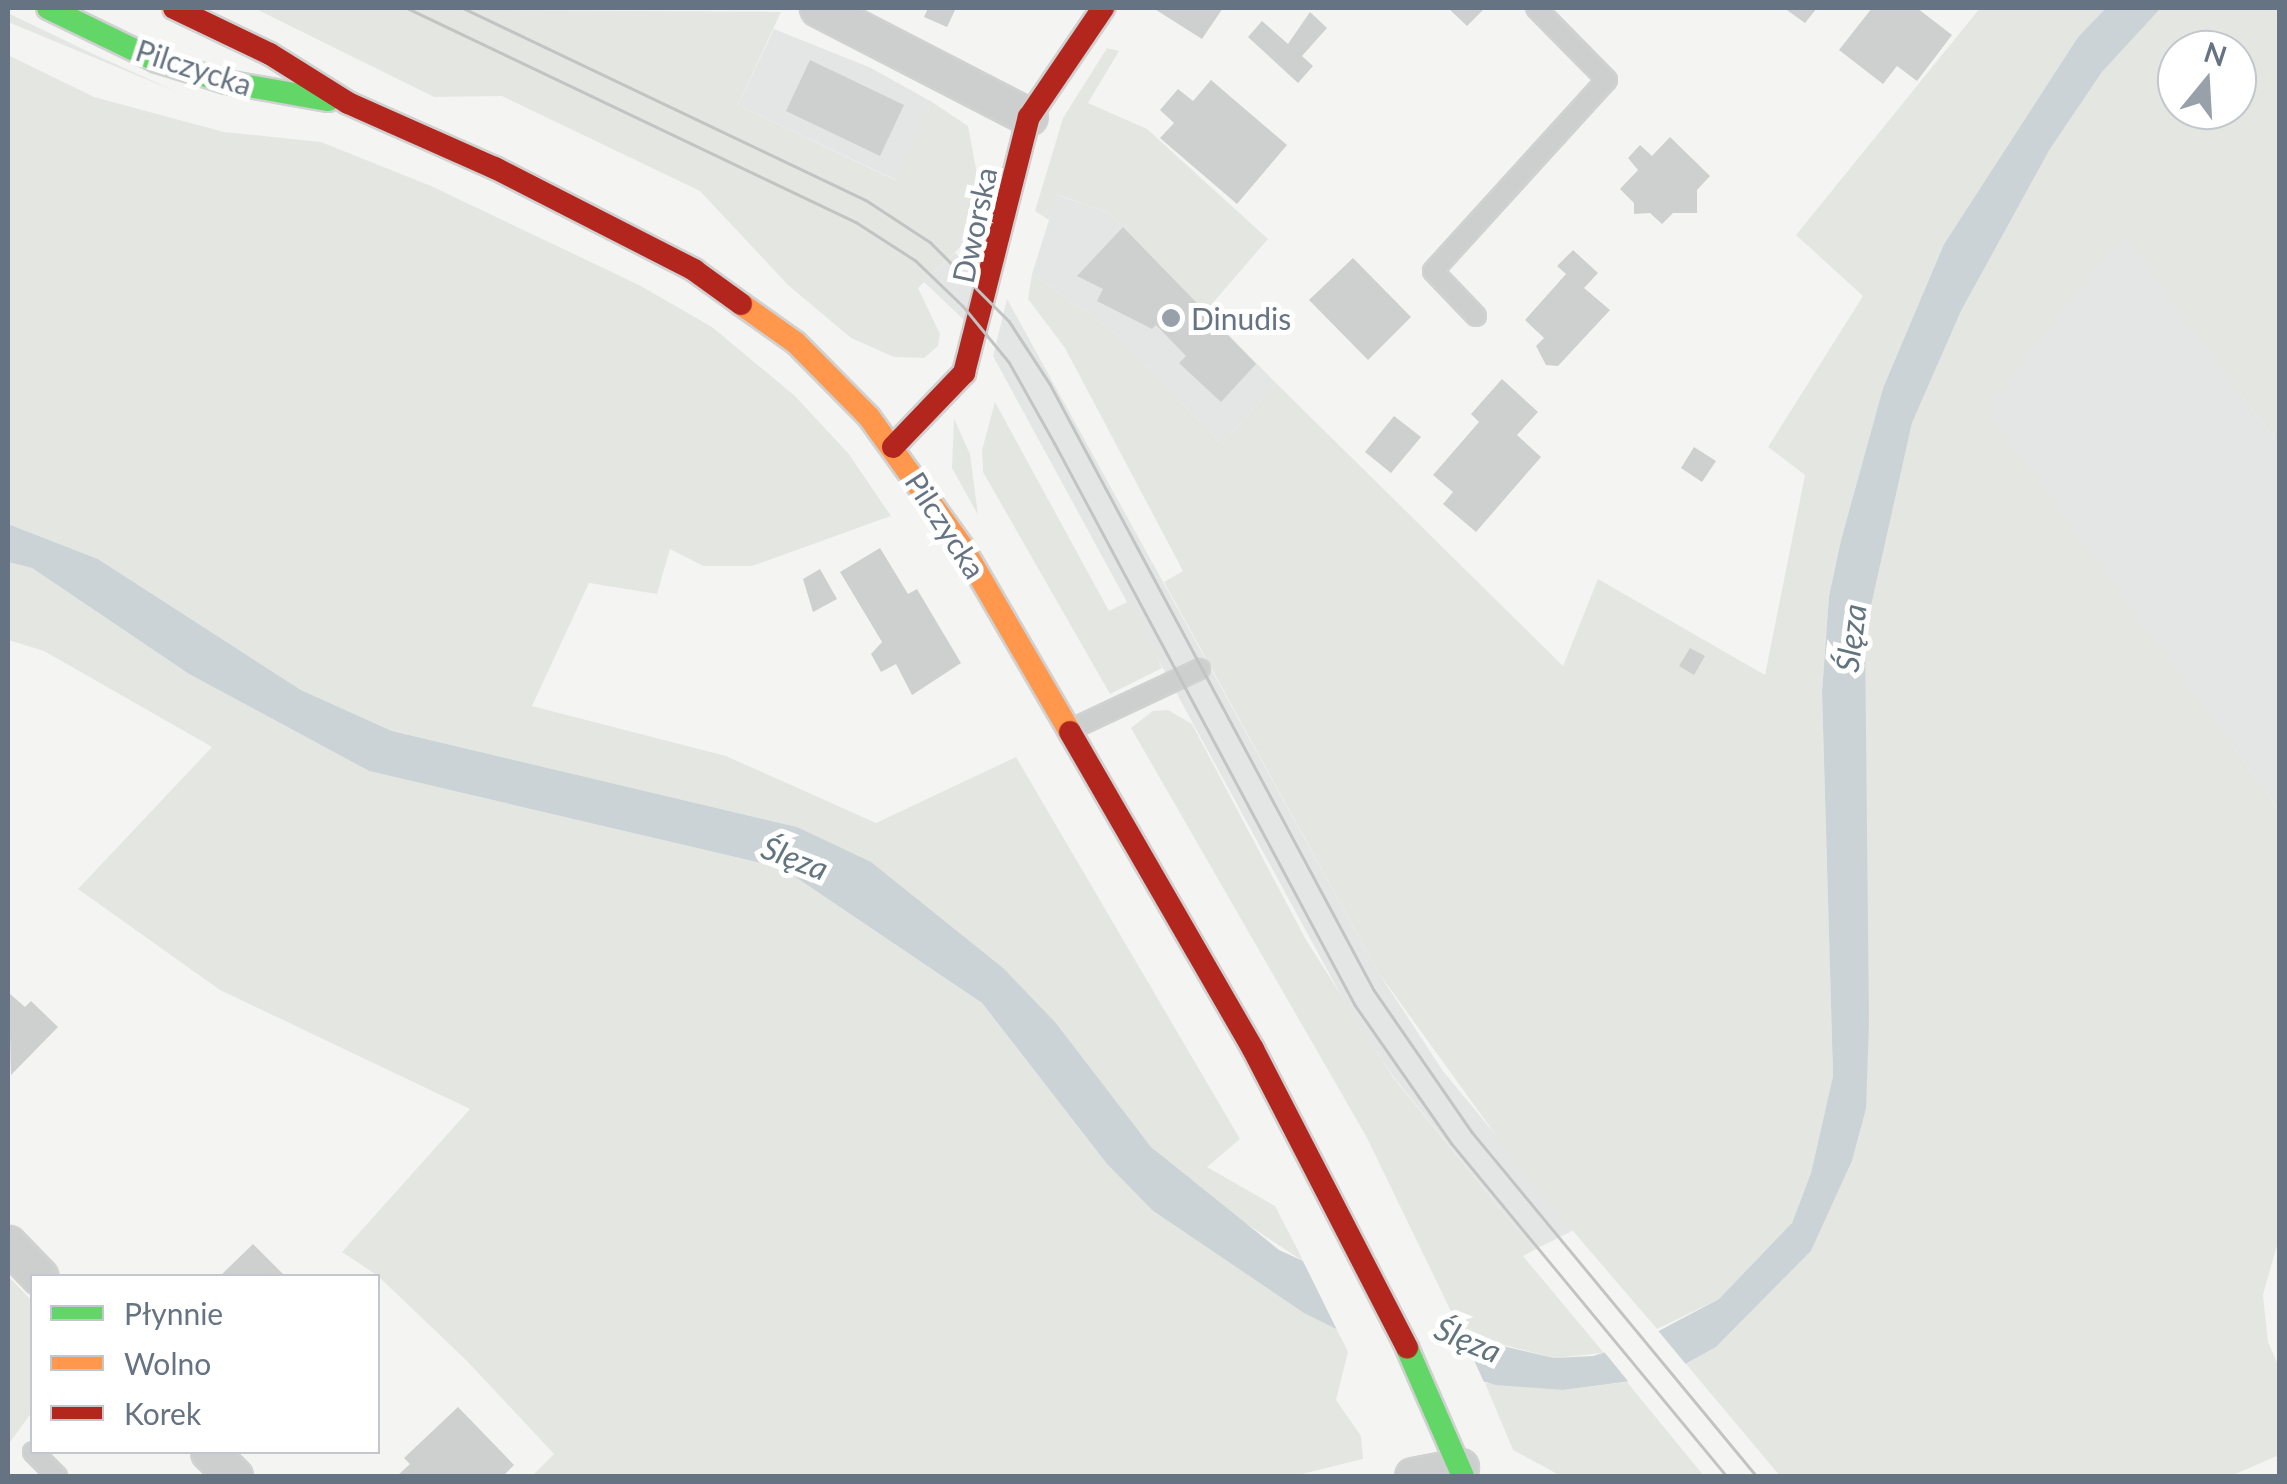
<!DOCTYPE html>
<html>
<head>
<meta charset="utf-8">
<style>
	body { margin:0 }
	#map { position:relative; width:2287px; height:1484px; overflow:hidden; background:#f4f5f3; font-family:Lato,sans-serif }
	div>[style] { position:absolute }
	.built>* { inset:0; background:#e4e6e6 }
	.green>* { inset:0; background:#e4e7e1 }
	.water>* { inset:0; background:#ccd3d6 }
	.pier>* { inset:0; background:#f4f5f3 }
	.building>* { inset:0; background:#cecfcf }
	.roads { filter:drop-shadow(2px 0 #d0d1d1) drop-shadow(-2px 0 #d0d1d1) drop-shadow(0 2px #d0d1d1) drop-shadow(0 -2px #d0d1d1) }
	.lane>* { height:18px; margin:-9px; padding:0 9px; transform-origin:9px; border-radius:9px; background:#cdcece }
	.street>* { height:35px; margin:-17.5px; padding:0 17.5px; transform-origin:17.5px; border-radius:17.5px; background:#cdcece }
	.fast>* { height:22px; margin:-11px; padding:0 11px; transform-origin:11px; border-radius:11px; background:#63d668 }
	.slow>* { height:22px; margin:-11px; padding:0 11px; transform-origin:11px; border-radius:11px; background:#ff974d }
	.jam>* { height:22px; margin:-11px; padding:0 11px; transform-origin:11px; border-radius:11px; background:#b3261e }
	.tram>* { height:2.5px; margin:-1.25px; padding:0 1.25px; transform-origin:1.25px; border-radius:1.25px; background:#c2c3c3 }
	.dots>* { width:28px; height:28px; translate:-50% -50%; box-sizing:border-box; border:5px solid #fff; border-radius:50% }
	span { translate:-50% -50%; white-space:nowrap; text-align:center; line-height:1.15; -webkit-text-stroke:10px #fff; paint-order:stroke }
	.street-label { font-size:30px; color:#667382 }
	.poi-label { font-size:30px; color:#667382 }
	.left { translate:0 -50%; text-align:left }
	.water-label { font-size:32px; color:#62757f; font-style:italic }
	.frame { position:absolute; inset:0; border:10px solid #667382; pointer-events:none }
	.legend { position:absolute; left:30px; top:1274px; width:350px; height:180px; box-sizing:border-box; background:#fff; border:2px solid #c2c7cd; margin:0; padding:12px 18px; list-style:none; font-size:30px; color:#667382 }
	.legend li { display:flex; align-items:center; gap:20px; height:50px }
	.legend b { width:50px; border:2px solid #c2c7cd }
	.north { position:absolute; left:2157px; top:30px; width:100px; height:100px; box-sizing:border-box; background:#fff; border:2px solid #c2c7cd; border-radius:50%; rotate:18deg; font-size:28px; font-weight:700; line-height:40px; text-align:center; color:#667382 }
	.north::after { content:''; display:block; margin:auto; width:35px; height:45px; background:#98a0aa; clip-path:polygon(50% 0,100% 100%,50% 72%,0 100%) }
</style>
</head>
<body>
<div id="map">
	<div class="built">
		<div style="clip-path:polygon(774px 29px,871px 68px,932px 102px,896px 180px,738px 105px)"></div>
		<div style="clip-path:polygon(1057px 195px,1109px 213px,1276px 383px,1222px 444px,1111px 330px,1032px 274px)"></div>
		<div style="clip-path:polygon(2123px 233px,2279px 446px,2279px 810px,1985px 409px)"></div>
		<div style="clip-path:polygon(955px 253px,975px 271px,964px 320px,924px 282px)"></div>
		<div style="clip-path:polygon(1007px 299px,1378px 972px,1443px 1071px,1574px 1230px,1534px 1250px,1392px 1075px,1349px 1010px,993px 356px)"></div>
	</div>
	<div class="green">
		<div style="clip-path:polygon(254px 8px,781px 12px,738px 105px,895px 180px,932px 102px,968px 126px,980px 190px,971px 237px,918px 288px,940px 334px,938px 346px,924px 358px,894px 357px,851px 338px,788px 285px,700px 191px,502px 96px,434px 97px)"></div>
		<div style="clip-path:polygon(1980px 8px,2106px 8px,2078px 37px,1944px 244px,1883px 388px,1841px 540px,1829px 596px,1822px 692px,1833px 1076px,1811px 1173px,1792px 1223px,1772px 1250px,1719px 1299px,1657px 1329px,1524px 1174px,1378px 972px,1164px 582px,1183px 571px,1065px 348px,1028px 299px,1032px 274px,1111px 330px,1222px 444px,1276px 383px,1563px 666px,1598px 579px,1765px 675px,1805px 475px,1768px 447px,1863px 296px,1796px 235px)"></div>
		<div style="clip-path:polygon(evenodd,2161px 8px,2279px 8px,2279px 446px,2123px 234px,1986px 409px,2279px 810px,2280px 1235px,2263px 1295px,2268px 1342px,2279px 1367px,2279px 1455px,2231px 1476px,1780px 1476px,1686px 1364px,1716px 1347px,1811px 1251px,1852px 1161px,1866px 1109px,1865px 633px,1912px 423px,1961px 311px,2050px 149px,2102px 72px,2161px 8px,2177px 50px,2237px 50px,2237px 110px,2177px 110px,2177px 50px)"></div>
		<div style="clip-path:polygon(8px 13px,89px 52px,177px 92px,8px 22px)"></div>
		<div style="clip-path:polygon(1107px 48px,1119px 51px,1088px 103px,1147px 129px,1268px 239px,1205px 312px,1109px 213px,1058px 195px,1049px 220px,1035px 211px,1063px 118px)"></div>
		<div style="clip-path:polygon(8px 55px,94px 97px,224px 132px,321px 142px,431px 186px,639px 285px,712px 327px,795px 396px,848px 453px,891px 516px,752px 566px,703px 566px,670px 549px,657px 594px,589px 583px,532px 706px,726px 756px,876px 823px,1016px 757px,1240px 1139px,1207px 1167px,1275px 1206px,1304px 1262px,1217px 1204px,1151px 1147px,1076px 1052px,797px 827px,392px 731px,301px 690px,98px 559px,8px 524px)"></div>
		<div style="clip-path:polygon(995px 402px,1109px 611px,1131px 600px,1162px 668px,1110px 694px,983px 472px,982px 450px)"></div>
		<div style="clip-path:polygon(954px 419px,970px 454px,978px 515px,952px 468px)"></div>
		<div style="clip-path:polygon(8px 562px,32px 568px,189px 674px,369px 771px,782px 868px,982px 1003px,1107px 1164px,1152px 1210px,1337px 1329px,1348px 1352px,1336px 1400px,1361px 1436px,1363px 1459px,1294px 1476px,532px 1476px,554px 1454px,466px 1360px,378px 1276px,342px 1252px,470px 1109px,220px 990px,78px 889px,212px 747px,44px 651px,8px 640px)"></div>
		<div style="clip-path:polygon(1168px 710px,1192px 724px,1305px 938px,1392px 1076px,1534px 1250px,1523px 1256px,1604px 1353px,1554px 1358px,1462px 1334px,1366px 1136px,1131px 728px,1153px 711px)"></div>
		<div style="clip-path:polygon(8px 1276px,32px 1301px,32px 1412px,8px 1445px)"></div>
		<div style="clip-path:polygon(1627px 1382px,1704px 1476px,1561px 1476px,1513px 1450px,1485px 1383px,1563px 1390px)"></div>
	</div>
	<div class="water">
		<div style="clip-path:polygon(2106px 8px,2161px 8px,2102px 72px,2050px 149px,1961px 311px,1912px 423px,1865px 633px,1869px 1023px,1866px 1109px,1852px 1161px,1811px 1251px,1716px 1347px,1662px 1377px,1563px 1390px,1496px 1385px,1391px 1356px,1304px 1313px,1152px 1210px,1107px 1164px,982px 1003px,782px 868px,369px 771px,189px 674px,32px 568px,8px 562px,8px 524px,98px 559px,301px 690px,392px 731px,797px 827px,871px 862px,1003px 968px,1055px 1022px,1151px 1147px,1279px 1250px,1473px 1339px,1554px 1358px,1593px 1356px,1636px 1343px,1719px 1299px,1792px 1223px,1811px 1173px,1833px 1076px,1822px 692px,1829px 596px,1841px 540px,1883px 388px,1944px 244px,2078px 37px)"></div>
	</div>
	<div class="pier">
		<div style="clip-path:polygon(1300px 1255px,1459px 1327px,1487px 1389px,1389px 1361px,1340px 1336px)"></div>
		<div style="clip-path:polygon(1655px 1327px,1689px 1368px,1664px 1382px,1632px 1386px,1601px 1348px)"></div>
	</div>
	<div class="building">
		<div style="clip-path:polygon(928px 8px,956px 8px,947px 27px,924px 17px)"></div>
		<div style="clip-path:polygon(1153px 8px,1223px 8px,1202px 39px)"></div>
		<div style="clip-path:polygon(1448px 8px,1485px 8px,1467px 26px)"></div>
		<div style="clip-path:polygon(1784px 8px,1817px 8px,1805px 23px)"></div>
		<div style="clip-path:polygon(1872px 8px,1917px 8px,1952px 35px,1917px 81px,1897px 66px,1883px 84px,1839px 50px)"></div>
		<div style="clip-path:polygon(1310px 12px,1327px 28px,1302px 56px,1313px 66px,1298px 83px,1248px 37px,1262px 21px,1288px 44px)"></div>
		<div style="clip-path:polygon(810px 60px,904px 105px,880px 156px,786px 111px)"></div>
		<div style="clip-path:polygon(1211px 80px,1287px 145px,1237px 204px,1160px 138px,1174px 123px,1160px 110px,1178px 89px,1193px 101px)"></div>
		<div style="clip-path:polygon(1670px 137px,1710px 176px,1697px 190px,1697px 213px,1673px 213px,1662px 224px,1650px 213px,1634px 214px,1634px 203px,1620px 189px,1638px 170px,1628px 158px,1640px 145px,1652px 156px)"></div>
		<div style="clip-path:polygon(1123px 227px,1256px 364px,1221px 402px,1179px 363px,1186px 356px,1156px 325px,1152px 329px,1097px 301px,1103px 289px,1077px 276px)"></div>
		<div style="clip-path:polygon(1573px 250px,1598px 273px,1584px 288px,1610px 310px,1558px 366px,1546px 365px,1536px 346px,1544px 338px,1525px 320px,1566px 274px,1557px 266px)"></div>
		<div style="clip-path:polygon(1353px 258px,1411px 317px,1368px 360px,1309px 300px)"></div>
		<div style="clip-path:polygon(1502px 379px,1538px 412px,1517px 435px,1541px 457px,1476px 532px,1443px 504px,1453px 492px,1433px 475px,1479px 422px,1471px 414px)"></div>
		<div style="clip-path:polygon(1394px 416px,1421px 437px,1391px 473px,1365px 452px)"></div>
		<div style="clip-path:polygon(1694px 447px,1716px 461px,1702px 482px,1681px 468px)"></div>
		<div style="clip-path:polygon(880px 548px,908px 594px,917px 589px,961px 663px,912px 695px,896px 664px,881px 672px,871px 654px,882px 642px,840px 572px)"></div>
		<div style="clip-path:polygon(820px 569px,837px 599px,813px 612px,803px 579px)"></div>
		<div style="clip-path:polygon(1690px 648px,1705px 656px,1694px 675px,1679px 666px)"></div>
		<div style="clip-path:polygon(9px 993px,25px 1007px,31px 1001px,58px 1027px,11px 1075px)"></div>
		<div style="clip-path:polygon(253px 1244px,285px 1276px,220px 1276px)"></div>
		<div style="clip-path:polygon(458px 1407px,514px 1465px,503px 1476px,397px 1476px,410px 1464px,404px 1458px)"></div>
	</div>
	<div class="roads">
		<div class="lane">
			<div style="left:1476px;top:316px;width:62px;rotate:-133.7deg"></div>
			<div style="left:1433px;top:271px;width:258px;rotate:-47.7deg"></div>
			<div style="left:1607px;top:80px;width:101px;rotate:-134.6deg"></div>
			<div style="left:1074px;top:728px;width:139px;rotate:-25.1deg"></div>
			<div style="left:33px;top:1452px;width:34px;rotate:45deg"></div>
		</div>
		<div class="street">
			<div style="left:818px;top:8px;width:237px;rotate:27.3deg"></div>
			<div style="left:8px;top:1244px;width:45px;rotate:45.9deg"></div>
			<div style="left:209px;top:1452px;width:35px;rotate:44deg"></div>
			<div style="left:1413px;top:1476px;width:48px;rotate:-10.8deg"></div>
		</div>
		<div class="fast">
			<div style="left:48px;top:8px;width:121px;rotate:25.9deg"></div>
			<div style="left:157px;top:61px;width:72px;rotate:16.9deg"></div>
			<div style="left:226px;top:82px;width:104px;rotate:10deg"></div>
			<div style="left:1407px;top:1348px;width:140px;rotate:66.4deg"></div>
		</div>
		<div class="slow">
			<div style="left:741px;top:304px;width:67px;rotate:35.3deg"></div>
			<div style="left:796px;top:343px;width:104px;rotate:45.4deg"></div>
			<div style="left:869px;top:417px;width:161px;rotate:54.3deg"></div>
			<div style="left:963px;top:548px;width:213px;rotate:59.8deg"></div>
		</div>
		<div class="jam">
			<div style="left:174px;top:8px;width:106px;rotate:25.6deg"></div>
			<div style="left:270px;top:54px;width:92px;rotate:32.1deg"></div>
			<div style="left:348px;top:103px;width:161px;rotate:23.9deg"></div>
			<div style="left:495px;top:168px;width:224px;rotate:27.1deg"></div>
			<div style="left:694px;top:270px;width:58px;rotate:35.9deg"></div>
			<div style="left:893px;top:447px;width:103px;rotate:-46.2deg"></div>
			<div style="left:964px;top:373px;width:264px;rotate:-75.8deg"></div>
			<div style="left:1029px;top:117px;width:132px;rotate:-55.8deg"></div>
			<div style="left:1070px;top:732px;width:366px;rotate:60deg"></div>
			<div style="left:1253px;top:1049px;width:336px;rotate:62.7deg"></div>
		</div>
	</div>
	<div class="tram">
		<div style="left:407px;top:8px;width:497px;rotate:25.5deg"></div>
		<div style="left:856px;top:222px;width:70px;rotate:32.8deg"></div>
		<div style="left:915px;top:260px;width:66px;rotate:43.8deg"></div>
		<div style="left:963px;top:306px;width:72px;rotate:50.6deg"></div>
		<div style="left:1009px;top:362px;width:94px;rotate:60.7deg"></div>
		<div style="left:1055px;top:444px;width:636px;rotate:61.86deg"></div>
		<div style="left:1355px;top:1005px;width:169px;rotate:55.1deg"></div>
		<div style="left:1452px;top:1144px;width:431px;rotate:50.4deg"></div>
		<div style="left:463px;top:8px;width:446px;rotate:25.5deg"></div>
		<div style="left:866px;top:200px;width:77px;rotate:33.3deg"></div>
		<div style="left:930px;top:242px;width:112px;rotate:45deg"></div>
		<div style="left:1009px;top:321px;width:75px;rotate:56.9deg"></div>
		<div style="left:1050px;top:384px;width:687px;rotate:61.87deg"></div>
		<div style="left:1374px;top:990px;width:173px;rotate:55.4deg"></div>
		<div style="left:1472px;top:1132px;width:447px;rotate:50.4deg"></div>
	</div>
	<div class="dots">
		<div style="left:1171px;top:318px;background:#98a0aa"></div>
	</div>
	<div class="street-label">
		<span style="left:194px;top:67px;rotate:18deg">Pilczycka</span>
		<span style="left:974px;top:225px;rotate:-78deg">Dworska</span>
		<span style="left:946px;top:525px;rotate:57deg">Pilczycka</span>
	</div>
	<div class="poi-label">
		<span class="left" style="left:1191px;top:318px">Dinudis</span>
	</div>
	<div class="water-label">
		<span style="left:1851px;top:638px;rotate:-83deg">Ślęza</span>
		<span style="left:795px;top:858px;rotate:21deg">Ślęza</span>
		<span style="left:1468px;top:1340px;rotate:23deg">Ślęza</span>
	</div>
	<div class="frame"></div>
	<ul class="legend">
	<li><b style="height:12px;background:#63d668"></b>Płynnie</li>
	<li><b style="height:12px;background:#ff974d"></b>Wolno</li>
	<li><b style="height:12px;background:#b3261e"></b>Korek</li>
	</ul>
	<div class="north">N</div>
</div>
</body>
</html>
